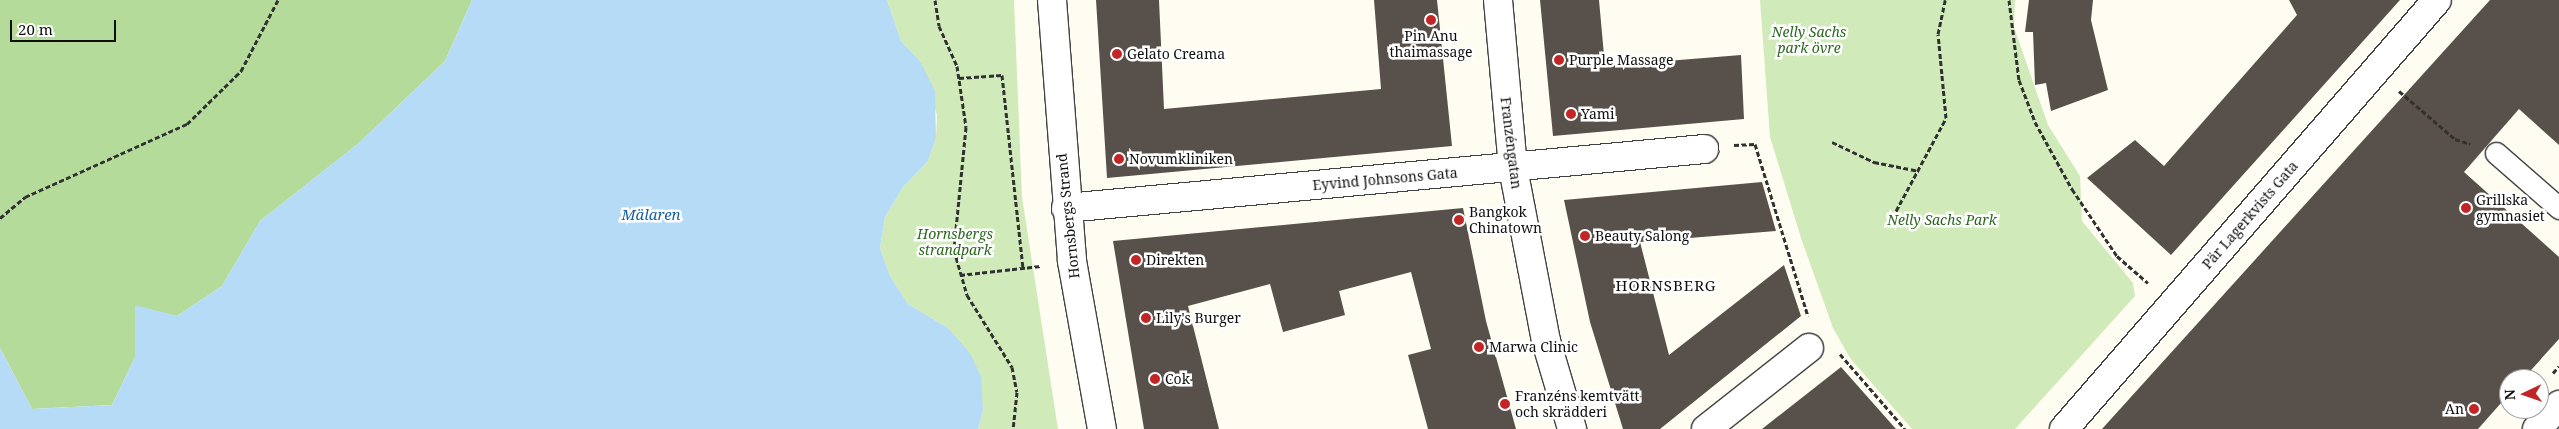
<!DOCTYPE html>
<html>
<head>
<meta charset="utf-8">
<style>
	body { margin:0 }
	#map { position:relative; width:2559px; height:429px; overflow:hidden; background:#fffdf1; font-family:"Noto Serif",serif }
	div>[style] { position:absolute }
	.green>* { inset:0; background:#d1eaba }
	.forest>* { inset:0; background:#b4db99 }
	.water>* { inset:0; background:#b6dbf7 }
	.building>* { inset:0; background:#58514b }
	.path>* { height:3px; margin-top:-1.5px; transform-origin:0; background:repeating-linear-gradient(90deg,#313131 0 5px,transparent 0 7.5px) }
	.roads { filter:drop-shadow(1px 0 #424242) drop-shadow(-1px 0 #424242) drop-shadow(0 1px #424242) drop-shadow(0 -1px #424242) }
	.service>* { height:21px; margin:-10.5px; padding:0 10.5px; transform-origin:10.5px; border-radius:10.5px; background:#fff }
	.minor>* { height:28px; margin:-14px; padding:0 14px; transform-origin:14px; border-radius:14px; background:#fff }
	.tertiary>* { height:28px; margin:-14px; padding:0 14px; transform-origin:14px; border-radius:14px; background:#fff }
	.dots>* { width:14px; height:14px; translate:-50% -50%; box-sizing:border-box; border:2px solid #fff; border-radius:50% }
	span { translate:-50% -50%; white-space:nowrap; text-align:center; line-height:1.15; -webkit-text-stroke:5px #fff; paint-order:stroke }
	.park-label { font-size:14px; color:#2a681e; font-style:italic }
	.poi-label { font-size:14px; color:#0f0f0f }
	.left { translate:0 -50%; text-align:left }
	.right { translate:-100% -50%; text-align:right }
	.street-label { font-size:14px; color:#0f0f0f }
	.water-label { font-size:15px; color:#165fa3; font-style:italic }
	.neighbourhood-label { font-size:15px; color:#0f0f0f; letter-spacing:1px }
	.north { position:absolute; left:2499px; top:369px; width:50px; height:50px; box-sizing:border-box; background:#fff; border:1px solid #9f9f9f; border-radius:50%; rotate:267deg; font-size:14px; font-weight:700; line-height:20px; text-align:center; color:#0f0f0f }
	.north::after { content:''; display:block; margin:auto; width:18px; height:22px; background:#c12525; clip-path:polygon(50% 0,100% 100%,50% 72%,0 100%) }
	.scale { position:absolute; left:10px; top:20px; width:106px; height:22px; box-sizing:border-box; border:2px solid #0f0f0f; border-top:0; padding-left:6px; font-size:15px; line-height:18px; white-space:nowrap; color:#0f0f0f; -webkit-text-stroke:4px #fff; paint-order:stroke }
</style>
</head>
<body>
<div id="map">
	<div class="green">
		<div style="clip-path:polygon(887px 0,1014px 0,1022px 197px,1058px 429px,978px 429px,983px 411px,948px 328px,908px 304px,890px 276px,880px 248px,885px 217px,903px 187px,928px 161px,936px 138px,937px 115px,920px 61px,901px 41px)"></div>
		<div style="clip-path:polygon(1760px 0,2015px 0,2014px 27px,2048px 125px,2080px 176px,2082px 221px,2133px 283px,2135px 296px,2015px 429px,1912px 429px,1850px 358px,1833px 328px,1801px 238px,1770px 137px)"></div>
	</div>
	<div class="forest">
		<div style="clip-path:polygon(0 0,472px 0,445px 61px,359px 143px,260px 221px,222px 286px,177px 316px,135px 306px,135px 357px,112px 405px,32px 409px,0 348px)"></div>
	</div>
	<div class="water">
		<div style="clip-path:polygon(472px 0,887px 0,901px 41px,920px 61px,935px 91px,936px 138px,928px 161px,903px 187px,885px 217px,880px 248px,890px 276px,908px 304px,948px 328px,970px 353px,981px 376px,983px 411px,978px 429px,0 429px,0 348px,32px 409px,112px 405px,135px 357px,135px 305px,177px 316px,222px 286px,260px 221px,359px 143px,445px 61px)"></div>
	</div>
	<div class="building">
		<div style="clip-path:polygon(1096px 0,1159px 0,1164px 109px,1381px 89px,1374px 0,1437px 0,1452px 146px,1107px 178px)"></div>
		<div style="clip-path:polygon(1540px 0,1599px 0,1605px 66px,1741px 55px,1744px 119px,1553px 136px)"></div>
		<div style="clip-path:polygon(2029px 0,2093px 0,2091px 20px,2108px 90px,2051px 111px,2046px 83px,2035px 85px,2033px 32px,2025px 32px)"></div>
		<div style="clip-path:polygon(2289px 0,2400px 0,2171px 255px,2087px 178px,2135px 140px,2164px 166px,2297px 15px)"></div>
		<div style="clip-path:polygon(2490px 0,2559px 0,2559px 145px,2519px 109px,2464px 172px,2559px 257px,2559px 339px,2523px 379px,2509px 379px,2509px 394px,2478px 429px,2102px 429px)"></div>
		<div style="clip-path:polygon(1762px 182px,1776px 231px,1640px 242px,1669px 355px,1784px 265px,1801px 316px,1660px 429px,1623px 429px,1590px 322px,1564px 200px)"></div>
		<div style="clip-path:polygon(1463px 208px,1486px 321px,1516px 429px,1428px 429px,1408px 355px,1431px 349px,1411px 272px,1339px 291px,1345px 315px,1283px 332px,1270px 284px,1188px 306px,1219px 429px,1144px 429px,1113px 241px)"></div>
		<div style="clip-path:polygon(1841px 367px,1896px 429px,1762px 429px)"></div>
	</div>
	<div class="path">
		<div style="left:935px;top:0;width:26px;rotate:81deg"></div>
		<div style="left:939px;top:26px;width:44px;rotate:65.8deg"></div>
		<div style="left:957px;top:66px;width:62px;rotate:81.6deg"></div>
		<div style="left:966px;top:127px;width:124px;rotate:95.6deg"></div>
		<div style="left:954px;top:250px;width:47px;rotate:73.9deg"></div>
		<div style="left:967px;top:295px;width:85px;rotate:58deg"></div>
		<div style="left:1012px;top:367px;width:25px;rotate:79deg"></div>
		<div style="left:1017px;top:392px;width:37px;rotate:96deg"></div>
		<div style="left:2009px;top:0;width:81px;rotate:82.9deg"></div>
		<div style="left:2019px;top:80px;width:45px;rotate:69.1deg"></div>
		<div style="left:2035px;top:122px;width:77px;rotate:61.1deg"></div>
		<div style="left:2072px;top:189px;width:81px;rotate:56.1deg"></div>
		<div style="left:2117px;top:256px;width:41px;rotate:41.1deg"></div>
		<div style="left:959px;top:78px;width:43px;rotate:-4deg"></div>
		<div style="left:1002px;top:75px;width:193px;rotate:83.8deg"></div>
		<div style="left:2399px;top:91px;width:74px;rotate:40.6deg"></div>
		<div style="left:2455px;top:139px;width:16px;rotate:18deg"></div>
		<div style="left:1832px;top:142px;width:47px;rotate:25.5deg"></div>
		<div style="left:1874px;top:162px;width:46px;rotate:11.3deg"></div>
		<div style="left:1734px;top:145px;width:21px;rotate:-3deg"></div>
		<div style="left:1755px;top:144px;width:180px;rotate:72.9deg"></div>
		<div style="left:0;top:218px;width:33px;rotate:-40deg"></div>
		<div style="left:25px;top:197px;width:178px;rotate:-24.3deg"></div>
		<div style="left:187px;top:124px;width:76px;rotate:-44.5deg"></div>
		<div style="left:241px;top:71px;width:80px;rotate:-62.5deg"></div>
		<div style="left:1889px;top:224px;width:120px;rotate:-61.7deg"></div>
		<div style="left:1946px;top:118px;width:84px;rotate:-95.4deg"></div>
		<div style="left:1938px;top:34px;width:35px;rotate:-78deg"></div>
		<div style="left:960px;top:275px;width:81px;rotate:-6.3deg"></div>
		<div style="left:1840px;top:354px;width:99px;rotate:49.1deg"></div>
		<div style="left:2553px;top:373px;width:9px;rotate:-49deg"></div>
	</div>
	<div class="roads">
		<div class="service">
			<div style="left:2496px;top:153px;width:84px;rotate:41.1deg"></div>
		</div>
		<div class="minor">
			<div style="left:1052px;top:0;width:262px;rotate:85.6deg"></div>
			<div style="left:1072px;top:261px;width:171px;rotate:79.9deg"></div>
			<div style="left:1498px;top:0;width:169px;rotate:84.9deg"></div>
			<div style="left:1513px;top:168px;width:176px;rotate:79.2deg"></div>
			<div style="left:1546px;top:341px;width:92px;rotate:73.5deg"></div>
			<div style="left:1066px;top:208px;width:641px;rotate:-5.28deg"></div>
			<div style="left:1706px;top:429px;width:131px;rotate:-38.2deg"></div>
			<div style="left:2064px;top:429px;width:568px;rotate:-48.99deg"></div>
		</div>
		<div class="tertiary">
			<div style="left:2537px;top:429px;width:33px;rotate:-47deg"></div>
		</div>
	</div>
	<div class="dots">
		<div style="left:1431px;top:20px;background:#c12525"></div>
		<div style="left:1117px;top:54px;background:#c12525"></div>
		<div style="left:1559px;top:60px;background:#c12525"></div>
		<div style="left:1571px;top:114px;background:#c12525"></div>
		<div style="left:1119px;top:159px;background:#c12525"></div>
		<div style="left:2466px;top:208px;background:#c12525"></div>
		<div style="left:1459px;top:220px;background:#c12525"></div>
		<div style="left:1585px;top:236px;background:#c12525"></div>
		<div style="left:1136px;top:260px;background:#c12525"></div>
		<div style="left:1146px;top:318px;background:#c12525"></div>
		<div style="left:1479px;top:347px;background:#c12525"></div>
		<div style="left:1155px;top:379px;background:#c12525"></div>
		<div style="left:1505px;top:404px;background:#c12525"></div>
		<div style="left:2474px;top:409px;background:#c12525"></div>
	</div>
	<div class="park-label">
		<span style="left:1809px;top:40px">Nelly Sachs<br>park övre</span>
		<span style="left:1942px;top:220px">Nelly Sachs Park</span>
		<span style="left:955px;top:242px">Hornsbergs<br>strandpark</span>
	</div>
	<div class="poi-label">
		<span style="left:1431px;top:44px">Pin Anu<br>thaimassage</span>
		<span class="left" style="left:1127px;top:54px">Gelato Creama</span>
		<span class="left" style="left:1569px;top:60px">Purple Massage</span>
		<span class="left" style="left:1581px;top:114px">Yami</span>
		<span class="left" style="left:1129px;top:159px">Novumkliniken</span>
		<span class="left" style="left:2476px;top:208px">Grillska<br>gymnasiet</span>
		<span class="left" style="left:1469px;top:220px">Bangkok<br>Chinatown</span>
		<span class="left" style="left:1595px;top:236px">Beauty Salong</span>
		<span class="left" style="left:1146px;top:260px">Direkten</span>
		<span class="left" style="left:1156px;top:318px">Lily's Burger</span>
		<span class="left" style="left:1489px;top:347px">Marwa Clinic</span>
		<span class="left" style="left:1165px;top:379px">Cok</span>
		<span class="left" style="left:1515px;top:404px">Franzéns kemtvätt<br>och skrädderi</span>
		<span class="right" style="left:2464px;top:409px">An</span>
	</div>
	<div class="street-label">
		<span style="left:1511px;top:143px;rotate:83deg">Franzéngatan</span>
		<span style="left:1385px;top:179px;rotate:-5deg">Eyvind Johnsons Gata</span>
		<span style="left:2250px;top:215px;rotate:-49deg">Pär Lagerkvists Gata</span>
		<span style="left:1068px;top:216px;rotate:-96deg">Hornsbergs Strand</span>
	</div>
	<div class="water-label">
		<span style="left:651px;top:215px">Mälaren</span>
	</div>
	<div class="neighbourhood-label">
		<span style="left:1666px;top:286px">HORNSBERG</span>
	</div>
	<div class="north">N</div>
	<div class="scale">20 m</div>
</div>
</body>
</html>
